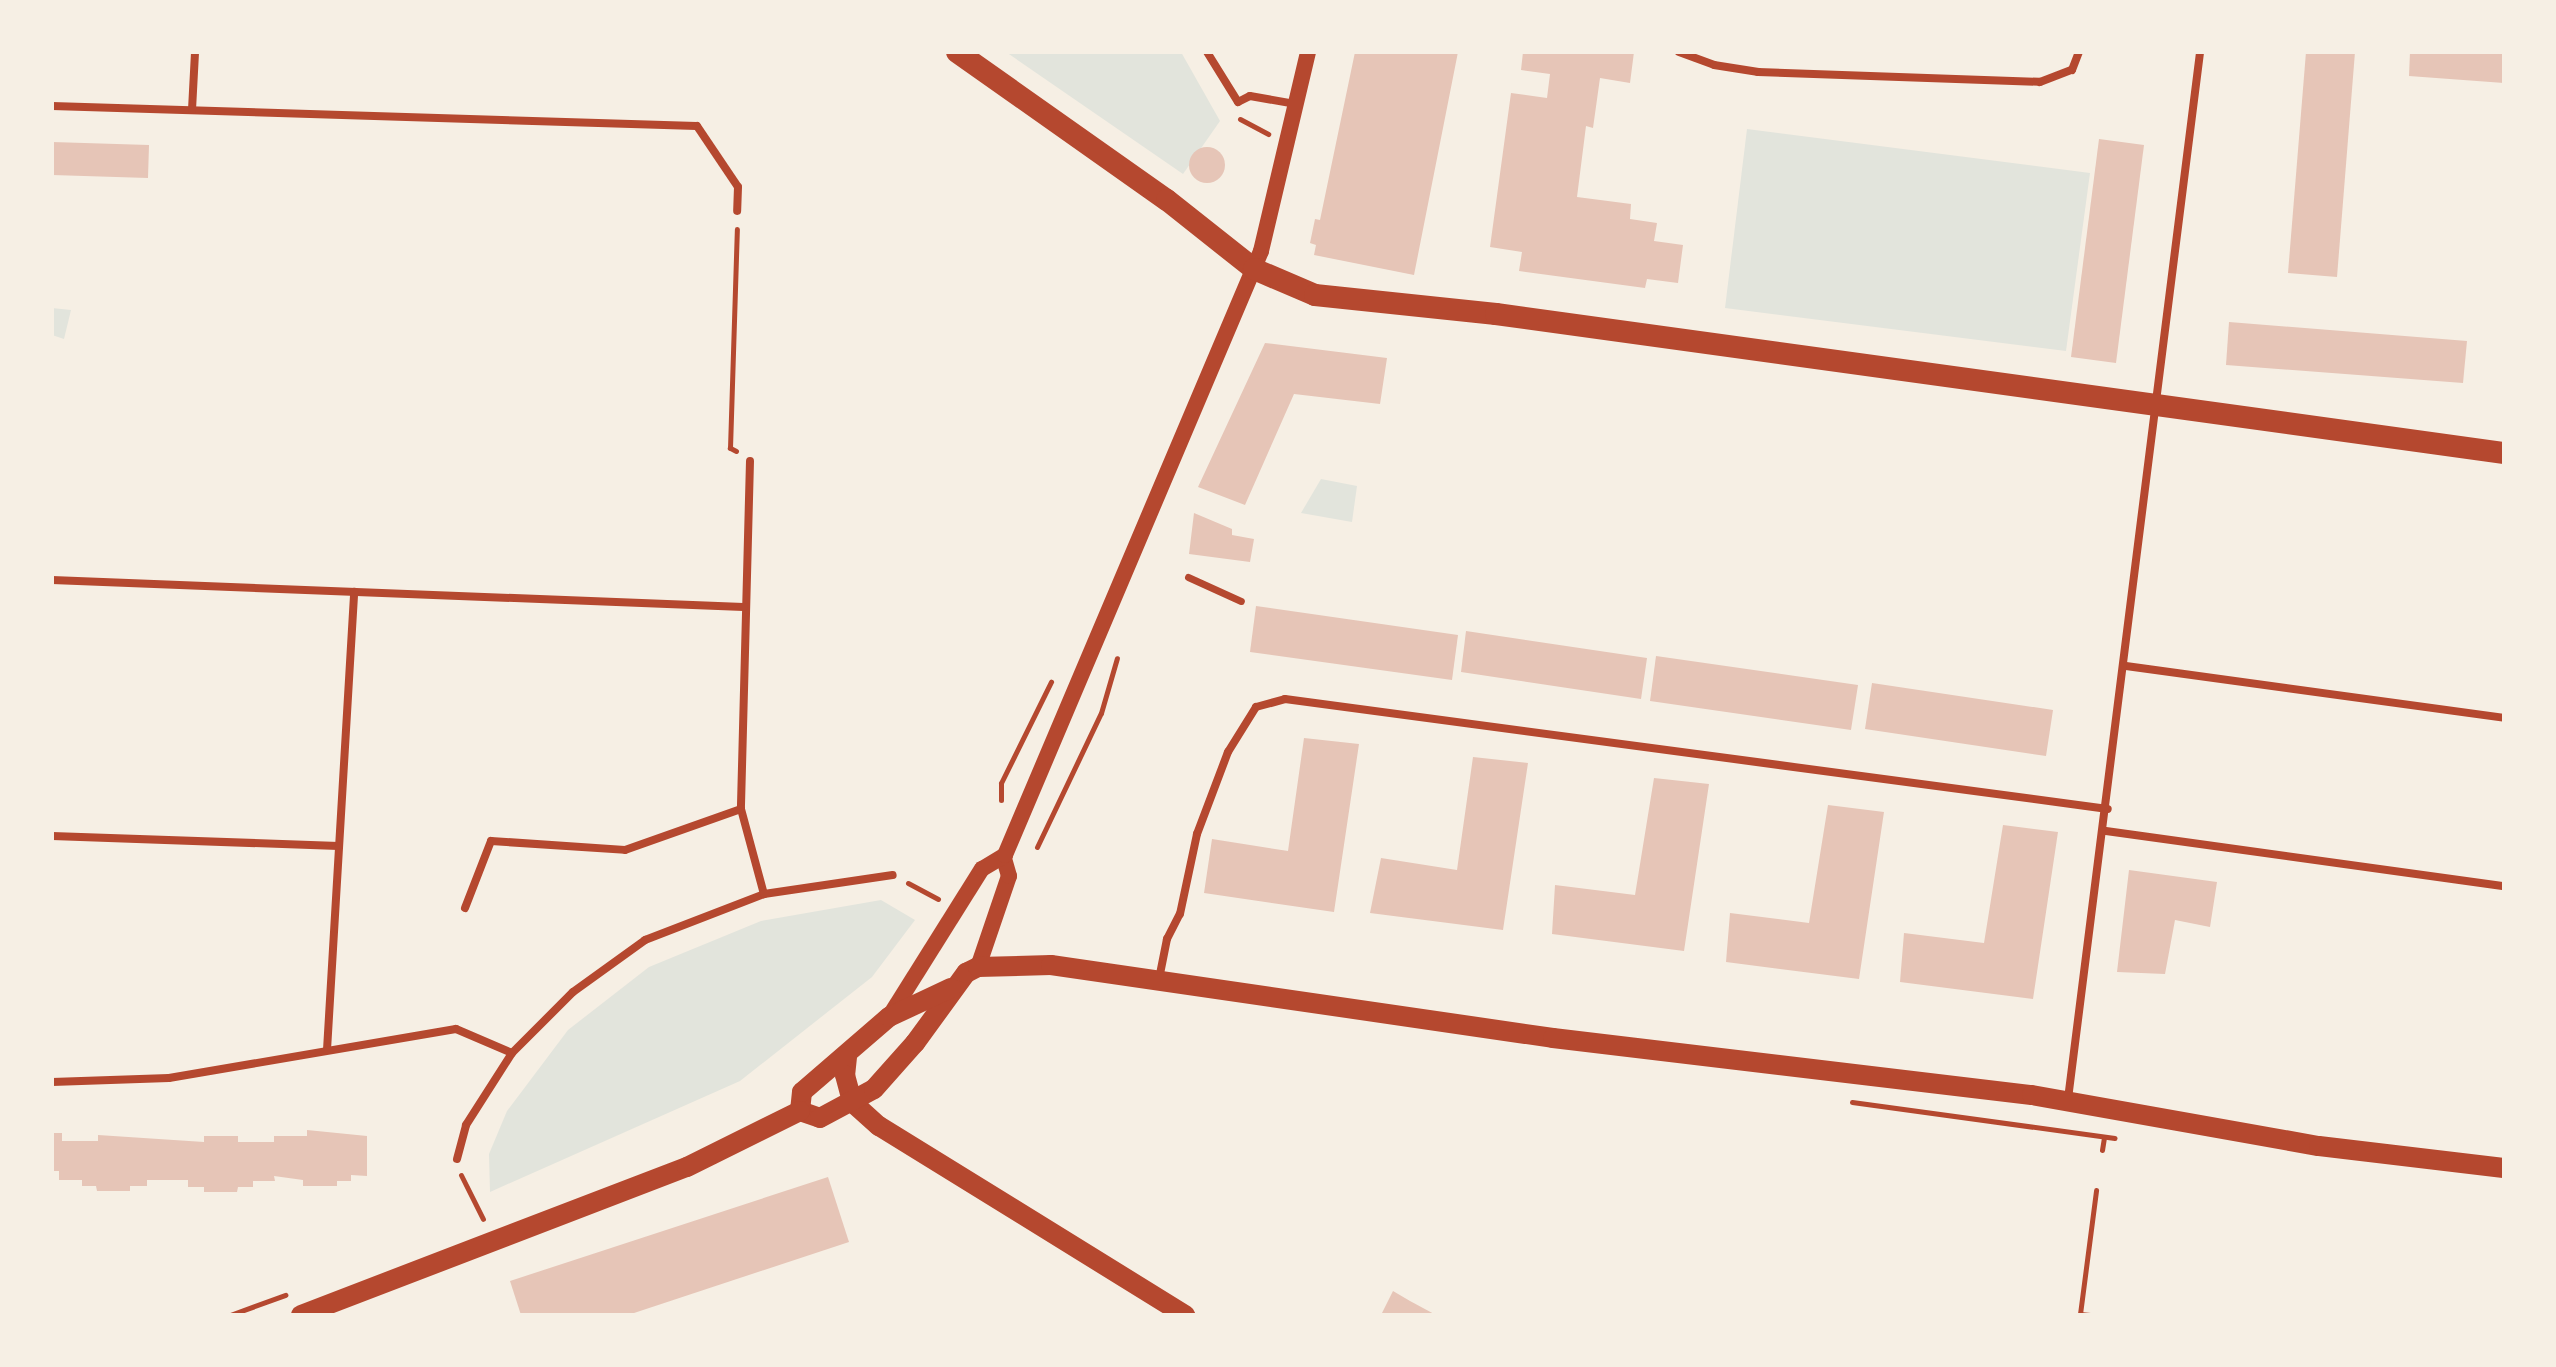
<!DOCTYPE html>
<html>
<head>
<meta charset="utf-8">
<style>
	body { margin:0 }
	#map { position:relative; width:2556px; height:1367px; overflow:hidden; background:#f6efe4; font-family:"PT Sans Narrow",sans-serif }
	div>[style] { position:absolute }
	.green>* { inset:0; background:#e2e4dc }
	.building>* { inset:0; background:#e6c5b7 }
	.round { border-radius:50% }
	.path>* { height:5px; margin:-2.5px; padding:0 2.5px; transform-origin:2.5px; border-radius:2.5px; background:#b5482f }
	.pedestrian>* { height:7px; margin:-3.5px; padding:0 3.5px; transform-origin:3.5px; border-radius:3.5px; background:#b5482f }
	.minor>* { height:8px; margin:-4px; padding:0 4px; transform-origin:4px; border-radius:4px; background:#b5482f }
	.secondary>* { height:16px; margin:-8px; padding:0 8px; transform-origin:8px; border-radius:8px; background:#b5482f }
	.primary>* { height:20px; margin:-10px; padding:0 10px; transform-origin:10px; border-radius:10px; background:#b5482f }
	.trunk>* { height:22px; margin:-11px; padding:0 11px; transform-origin:11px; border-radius:11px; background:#b5482f }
	span { translate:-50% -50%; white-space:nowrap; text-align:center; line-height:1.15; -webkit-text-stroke:7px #f6efe4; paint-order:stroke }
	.frame { position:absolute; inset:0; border:54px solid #f6efe4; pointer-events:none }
</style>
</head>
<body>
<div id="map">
	<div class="green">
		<div style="clip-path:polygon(1006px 52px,1181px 52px,1220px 121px,1183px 174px)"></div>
		<div style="clip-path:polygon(1747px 129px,2090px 173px,2066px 351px,1725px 308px)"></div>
		<div style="clip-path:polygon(52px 308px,71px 310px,64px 339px,52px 335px)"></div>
		<div style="clip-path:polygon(1321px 479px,1357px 486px,1352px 522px,1301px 513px)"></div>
		<div style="clip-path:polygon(881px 900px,915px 920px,872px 977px,740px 1081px,490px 1192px,489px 1154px,507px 1111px,568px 1030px,649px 967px,761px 921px)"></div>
	</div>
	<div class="building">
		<div style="clip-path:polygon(1355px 52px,1458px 52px,1414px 275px,1314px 255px,1316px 245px,1310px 243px,1315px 219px,1320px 220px)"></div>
		<div style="clip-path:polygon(1523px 52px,1634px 52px,1630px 83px,1600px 78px,1593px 128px,1586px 126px,1577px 197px,1631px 204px,1630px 219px,1657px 223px,1654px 241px,1683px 245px,1678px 283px,1647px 279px,1645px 288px,1519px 271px,1522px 252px,1490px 247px,1511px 93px,1547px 98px,1550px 74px,1521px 70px)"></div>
		<div style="clip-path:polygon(2306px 52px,2355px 52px,2337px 277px,2288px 273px)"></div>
		<div style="clip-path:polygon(2410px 52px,2504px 52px,2504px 83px,2409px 76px)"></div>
		<div style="clip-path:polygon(2099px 139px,2144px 145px,2116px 363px,2071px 357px)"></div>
		<div style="clip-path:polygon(52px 142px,149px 145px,148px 178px,52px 175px)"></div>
		<div class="round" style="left:1189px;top:147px;width:36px;height:36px"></div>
		<div style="clip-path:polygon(2229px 322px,2467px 341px,2463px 383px,2226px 365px)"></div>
		<div style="clip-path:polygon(1265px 343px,1387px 358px,1380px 404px,1294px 394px,1245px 505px,1198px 487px)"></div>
		<div style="clip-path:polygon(1194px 513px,1232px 529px,1232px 535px,1254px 539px,1250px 562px,1189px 554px)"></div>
		<div style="clip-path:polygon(1256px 606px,1458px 635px,1452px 680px,1250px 652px)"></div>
		<div style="clip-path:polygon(1466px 631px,1647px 658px,1641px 699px,1461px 672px)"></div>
		<div style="clip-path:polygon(1656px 656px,1858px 685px,1851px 730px,1650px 701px)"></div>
		<div style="clip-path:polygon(1872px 683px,2053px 710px,2046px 756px,1865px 729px)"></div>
		<div style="clip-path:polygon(1304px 738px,1359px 744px,1334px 912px,1204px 893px,1212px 839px,1288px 851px)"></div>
		<div style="clip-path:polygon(1473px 757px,1528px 763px,1503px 930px,1370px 913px,1381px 858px,1457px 870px)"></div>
		<div style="clip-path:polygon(1654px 778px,1709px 784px,1684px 951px,1552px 934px,1555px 885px,1635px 895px)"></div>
		<div style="clip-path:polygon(1828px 805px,1884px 812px,1859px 979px,1726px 962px,1730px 913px,1809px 923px)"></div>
		<div style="clip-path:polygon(2003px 825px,2058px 832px,2033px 999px,1900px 982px,1904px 933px,1984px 943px)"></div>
		<div style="clip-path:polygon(2129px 870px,2217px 882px,2210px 927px,2175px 920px,2165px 974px,2117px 972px)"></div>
		<div style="clip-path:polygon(307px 1130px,367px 1136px,367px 1176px,351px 1175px,351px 1181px,337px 1181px,337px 1186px,303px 1186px,303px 1180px,274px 1176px,275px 1181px,253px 1181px,253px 1187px,238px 1187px,237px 1192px,204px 1192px,204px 1187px,188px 1187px,188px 1180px,147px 1180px,147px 1186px,130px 1186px,130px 1191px,97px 1191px,96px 1186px,82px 1186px,82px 1180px,59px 1180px,59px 1171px,52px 1171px,52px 1133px,62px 1133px,62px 1141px,98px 1141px,98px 1135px,204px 1142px,204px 1136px,238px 1136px,238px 1142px,274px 1142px,274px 1136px,307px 1136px)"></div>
		<div style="clip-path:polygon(828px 1177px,849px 1242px,628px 1315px,521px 1315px,510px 1281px)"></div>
		<div style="clip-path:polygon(1393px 1291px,1410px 1301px,1436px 1315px,1381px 1315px)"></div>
	</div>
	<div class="path">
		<div style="left:1240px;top:119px;width:32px;rotate:28deg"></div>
		<div style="left:736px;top:451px;width:7px;rotate:-153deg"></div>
		<div style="left:730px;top:448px;width:219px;rotate:-88.2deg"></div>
		<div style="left:1001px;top:800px;width:17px;rotate:-90deg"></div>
		<div style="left:1001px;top:783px;width:113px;rotate:-63.7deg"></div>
		<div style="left:1037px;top:847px;width:148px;rotate:-64.5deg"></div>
		<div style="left:1101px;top:713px;width:57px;rotate:-73.8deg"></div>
		<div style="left:908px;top:883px;width:34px;rotate:28deg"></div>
		<div style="left:1852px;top:1102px;width:265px;rotate:7.8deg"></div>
		<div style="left:2102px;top:1150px;width:13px;rotate:-81deg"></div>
		<div style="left:461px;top:1175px;width:49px;rotate:63.4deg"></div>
		<div style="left:230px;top:1315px;width:59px;rotate:-20deg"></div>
		<div style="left:2090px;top:1315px;width:10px;rotate:-174deg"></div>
		<div style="left:2080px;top:1314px;width:125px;rotate:-82.6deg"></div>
	</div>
	<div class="pedestrian">
		<div style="left:1188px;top:577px;width:58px;rotate:24.4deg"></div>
	</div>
	<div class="minor">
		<div style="left:1207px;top:52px;width:59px;rotate:58.2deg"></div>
		<div style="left:1238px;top:102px;width:13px;rotate:-27deg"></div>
		<div style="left:1250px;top:96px;width:47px;rotate:9.9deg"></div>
		<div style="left:1679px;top:52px;width:37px;rotate:20deg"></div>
		<div style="left:1714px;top:65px;width:45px;rotate:9deg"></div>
		<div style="left:1758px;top:72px;width:282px;rotate:2deg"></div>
		<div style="left:2040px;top:82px;width:34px;rotate:-21deg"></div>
		<div style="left:2072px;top:70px;width:19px;rotate:-69deg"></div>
		<div style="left:52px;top:106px;width:645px;rotate:1.78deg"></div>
		<div style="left:697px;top:126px;width:73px;rotate:56.1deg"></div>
		<div style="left:738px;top:187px;width:24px;rotate:92deg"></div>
		<div style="left:192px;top:110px;width:58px;rotate:-87deg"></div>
		<div style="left:750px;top:461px;width:348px;rotate:91.5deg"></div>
		<div style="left:741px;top:809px;width:88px;rotate:74.9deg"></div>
		<div style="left:52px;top:580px;width:692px;rotate:2.24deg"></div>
		<div style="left:2126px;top:666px;width:382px;rotate:7.8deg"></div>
		<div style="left:2106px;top:831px;width:402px;rotate:7.9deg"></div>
		<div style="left:52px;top:836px;width:287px;rotate:2deg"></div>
		<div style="left:465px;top:908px;width:72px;rotate:-68.8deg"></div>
		<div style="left:491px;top:841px;width:134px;rotate:3.8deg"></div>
		<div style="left:625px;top:850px;width:123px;rotate:-19.5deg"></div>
		<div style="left:1159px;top:979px;width:41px;rotate:-78.7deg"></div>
		<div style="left:1167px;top:939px;width:28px;rotate:-63deg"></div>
		<div style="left:1180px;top:914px;width:82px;rotate:-78deg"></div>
		<div style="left:1197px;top:834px;width:88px;rotate:-69.3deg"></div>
		<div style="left:1228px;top:752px;width:53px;rotate:-58.1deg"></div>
		<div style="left:1256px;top:707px;width:30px;rotate:-15deg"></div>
		<div style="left:1285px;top:699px;width:830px;rotate:7.61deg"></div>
		<div style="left:327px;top:1050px;width:459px;rotate:-86.6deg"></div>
		<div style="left:52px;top:1082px;width:117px;rotate:-2deg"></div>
		<div style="left:169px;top:1078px;width:291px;rotate:-9.7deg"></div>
		<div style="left:456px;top:1029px;width:61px;rotate:23.2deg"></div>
		<div style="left:2068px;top:1099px;width:1055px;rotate:-82.81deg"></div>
		<div style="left:457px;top:1159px;width:35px;rotate:-75deg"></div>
		<div style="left:466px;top:1125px;width:85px;rotate:-57.4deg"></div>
		<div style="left:512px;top:1053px;width:86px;rotate:-45deg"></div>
		<div style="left:573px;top:992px;width:89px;rotate:-35.8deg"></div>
		<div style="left:645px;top:940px;width:128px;rotate:-21.1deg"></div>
		<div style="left:764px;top:894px;width:130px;rotate:-8.4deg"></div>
	</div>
	<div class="secondary">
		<div style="left:978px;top:967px;width:96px;rotate:-71.2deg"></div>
		<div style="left:1009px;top:876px;width:19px;rotate:-106deg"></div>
		<div style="left:889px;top:1017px;width:175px;rotate:-57.9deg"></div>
		<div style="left:982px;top:869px;width:27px;rotate:-31deg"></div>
		<div style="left:1005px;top:855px;width:656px;rotate:-67.03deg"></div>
		<div style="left:1261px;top:251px;width:204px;rotate:-76.7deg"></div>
	</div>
	<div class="primary">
		<div style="left:847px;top:1057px;width:18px;rotate:96deg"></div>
		<div style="left:845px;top:1075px;width:28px;rotate:75deg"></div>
		<div style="left:852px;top:1102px;width:36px;rotate:42deg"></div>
		<div style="left:879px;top:1126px;width:360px;rotate:31.7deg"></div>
		<div style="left:800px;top:1111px;width:21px;rotate:19deg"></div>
		<div style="left:820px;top:1118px;width:61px;rotate:-28.2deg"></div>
		<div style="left:874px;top:1089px;width:62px;rotate:-48.3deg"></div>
		<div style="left:915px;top:1043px;width:87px;rotate:-53.9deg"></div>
		<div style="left:966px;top:973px;width:13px;rotate:-27deg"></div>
		<div style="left:978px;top:967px;width:73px;rotate:-1.6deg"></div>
		<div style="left:1051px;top:965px;width:507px;rotate:8.27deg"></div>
		<div style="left:1553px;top:1038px;width:482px;rotate:6.8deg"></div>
		<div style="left:2032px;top:1095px;width:291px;rotate:10.1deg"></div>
		<div style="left:2319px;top:1146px;width:186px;rotate:6.8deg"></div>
		<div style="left:800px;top:1111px;width:19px;rotate:-84deg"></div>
		<div style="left:802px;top:1092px;width:115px;rotate:-40.8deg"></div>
		<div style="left:889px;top:1017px;width:68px;rotate:-25.1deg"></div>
		<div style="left:301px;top:1315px;width:413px;rotate:-21deg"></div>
		<div style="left:687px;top:1167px;width:126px;rotate:-26.4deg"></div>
	</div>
	<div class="trunk">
		<div style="left:957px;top:52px;width:257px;rotate:35.2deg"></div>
		<div style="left:1167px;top:200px;width:111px;rotate:38.4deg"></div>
		<div style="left:1254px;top:269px;width:66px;rotate:23.1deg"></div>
		<div style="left:1315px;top:295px;width:182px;rotate:6deg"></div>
		<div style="left:1496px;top:314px;width:1018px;rotate:7.85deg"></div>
	</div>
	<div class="frame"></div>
</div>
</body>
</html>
